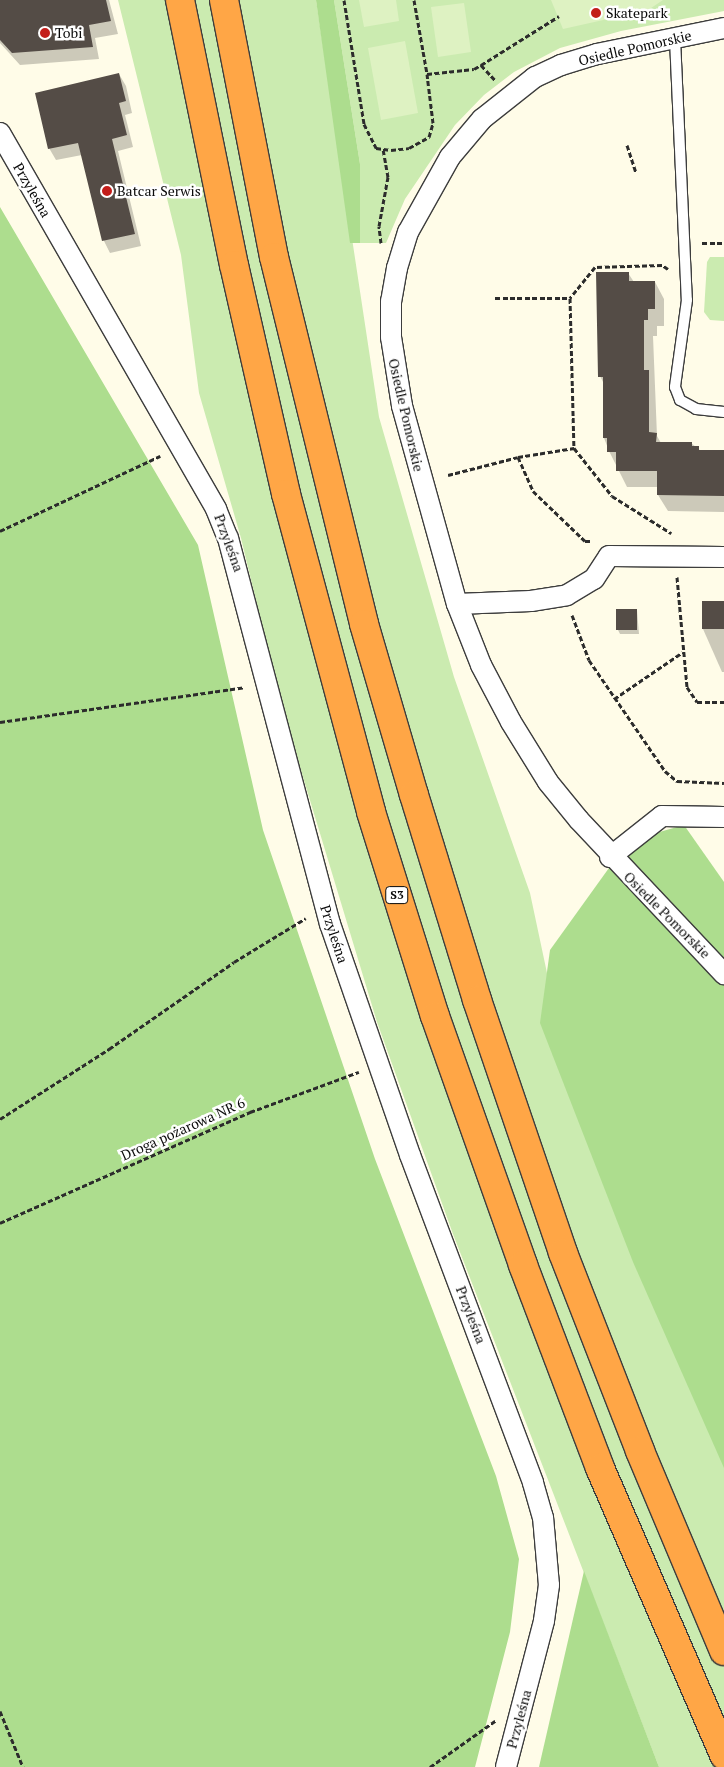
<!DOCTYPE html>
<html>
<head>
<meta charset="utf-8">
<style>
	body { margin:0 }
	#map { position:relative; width:724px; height:1767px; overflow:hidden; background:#fffce8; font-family:"PT Serif",serif }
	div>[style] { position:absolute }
	.green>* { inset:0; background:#cbebb0 }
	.forest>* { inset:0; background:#addd8e }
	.pitch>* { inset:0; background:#def2c2 }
	.shadow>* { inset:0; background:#0003 }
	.building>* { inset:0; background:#544c46 }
	.path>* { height:3px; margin-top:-1.5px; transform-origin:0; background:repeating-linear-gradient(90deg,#2c2c2c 0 5px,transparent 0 7.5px) }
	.roads { filter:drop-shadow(1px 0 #3d3d3d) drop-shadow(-1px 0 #3d3d3d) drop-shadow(0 1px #3d3d3d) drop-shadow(0 -1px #3d3d3d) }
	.service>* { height:10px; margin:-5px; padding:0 5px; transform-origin:5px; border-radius:5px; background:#fff }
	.minor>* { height:20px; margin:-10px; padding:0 10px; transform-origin:10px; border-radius:10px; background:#fff }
	.motorway>* { height:28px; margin:-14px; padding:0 14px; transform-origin:14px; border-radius:14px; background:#ffa646 }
	.dots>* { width:14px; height:14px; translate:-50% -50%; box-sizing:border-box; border:2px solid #fff; border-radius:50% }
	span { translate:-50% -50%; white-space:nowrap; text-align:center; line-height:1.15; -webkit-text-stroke:5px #fff; paint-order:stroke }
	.shield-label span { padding:1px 4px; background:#fff; border:1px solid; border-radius:4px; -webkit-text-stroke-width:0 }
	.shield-label { font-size:12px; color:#0a0a0a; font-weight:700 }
	.poi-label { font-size:14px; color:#0a0a0a }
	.left { translate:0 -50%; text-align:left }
	.street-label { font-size:14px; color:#0a0a0a }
</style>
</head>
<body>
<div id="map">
	<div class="green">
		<div style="clip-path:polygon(118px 0,316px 0,379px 417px,454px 677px,530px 893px,547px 973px,724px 1462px,724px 1767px,659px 1767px,453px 1234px,377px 1022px,280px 701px,241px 538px,199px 393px,181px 255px)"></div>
		<div style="clip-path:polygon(334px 0,724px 0,724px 11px,621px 31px,560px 48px,514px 72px,484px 95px,455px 125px,405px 199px,386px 243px,360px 243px,360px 164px)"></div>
		<div style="clip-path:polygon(710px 257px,724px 257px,724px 321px,710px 320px,704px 312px,707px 262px)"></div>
	</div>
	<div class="forest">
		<div style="clip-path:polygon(316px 0,334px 0,360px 164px,360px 243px,350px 243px)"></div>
		<div style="clip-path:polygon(0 207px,198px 545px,263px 830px,375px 1159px,496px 1476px,519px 1559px,510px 1632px,475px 1767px,0 1767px)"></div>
		<div style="clip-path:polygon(684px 825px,724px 882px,724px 1468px,633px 1262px,540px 1023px,550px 950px,614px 861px,656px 833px)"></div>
		<div style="clip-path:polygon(584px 1571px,659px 1767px,539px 1767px)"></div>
	</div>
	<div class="pitch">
		<div style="clip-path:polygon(359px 0,396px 0,399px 21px,364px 27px)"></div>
		<div style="clip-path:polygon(551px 0,663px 0,648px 10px,563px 29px)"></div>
		<div style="clip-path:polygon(464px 3px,471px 52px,438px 57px,431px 7px)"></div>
		<div style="clip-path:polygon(405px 41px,418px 113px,381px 120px,368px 48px)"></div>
	</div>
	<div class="shadow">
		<div style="clip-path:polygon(0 0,109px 0,118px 34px,95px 38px,99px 59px,20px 65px,0 43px)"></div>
		<div style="clip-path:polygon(119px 74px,126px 86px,132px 113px,125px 115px,133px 147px,118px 151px,141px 246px,110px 253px,104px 241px,82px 155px,56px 160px,49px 148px)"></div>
		<div style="clip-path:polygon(628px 273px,634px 282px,655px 282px,664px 299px,664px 326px,657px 326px,657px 336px,653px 336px,657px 436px,661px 443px,691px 443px,701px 451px,724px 451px,724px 512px,668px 511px,658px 495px,658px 487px,627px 487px,609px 451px,604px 438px,604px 384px,600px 376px)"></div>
		<div style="clip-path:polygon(724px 603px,724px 672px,722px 672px,703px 629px)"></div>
		<div style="clip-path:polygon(637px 610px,639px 634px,620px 634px,618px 630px)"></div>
	</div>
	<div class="building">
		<div style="clip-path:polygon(0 0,106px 0,111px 21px,89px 25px,93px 47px,12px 53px,0 40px)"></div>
		<div style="clip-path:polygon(119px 73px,126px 101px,119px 103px,127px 135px,112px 139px,135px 234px,102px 241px,78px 143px,48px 149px,35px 93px)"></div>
		<div style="clip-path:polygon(596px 272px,629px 272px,629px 281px,655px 281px,655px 309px,648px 309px,648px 320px,644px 320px,644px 370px,649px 370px,649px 432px,657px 433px,656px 442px,692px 442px,692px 446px,699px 446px,699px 450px,724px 450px,724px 496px,657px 495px,657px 471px,616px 471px,616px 452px,607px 452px,607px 438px,603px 438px,603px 377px,598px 377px)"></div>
		<div style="clip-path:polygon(702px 601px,724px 601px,724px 629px,702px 629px)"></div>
		<div style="clip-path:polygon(616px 609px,637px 609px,637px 630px,616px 630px)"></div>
	</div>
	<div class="path">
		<div style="left:344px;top:0;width:126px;rotate:80.8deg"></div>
		<div style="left:364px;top:124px;width:27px;rotate:63deg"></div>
		<div style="left:376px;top:148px;width:15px;rotate:8deg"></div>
		<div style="left:391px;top:150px;width:18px;rotate:-6deg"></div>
		<div style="left:409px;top:148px;width:23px;rotate:-29deg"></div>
		<div style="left:429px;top:137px;width:15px;rotate:-74deg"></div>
		<div style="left:433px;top:123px;width:49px;rotate:-97deg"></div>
		<div style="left:414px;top:0;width:75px;rotate:80deg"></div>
		<div style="left:427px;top:74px;width:47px;rotate:-6.1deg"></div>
		<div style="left:474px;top:69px;width:8px;rotate:-30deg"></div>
		<div style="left:481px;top:65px;width:21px;rotate:47deg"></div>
		<div style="left:481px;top:65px;width:92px;rotate:-32.1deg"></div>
		<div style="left:627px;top:145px;width:29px;rotate:72deg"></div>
		<div style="left:381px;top:243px;width:17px;rotate:-97deg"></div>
		<div style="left:379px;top:226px;width:50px;rotate:-79.6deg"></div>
		<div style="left:388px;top:177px;width:28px;rotate:-100deg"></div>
		<div style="left:702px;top:243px;width:22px"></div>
		<div style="left:668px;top:269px;width:7px;rotate:-146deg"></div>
		<div style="left:662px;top:265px;width:67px;rotate:178.3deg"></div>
		<div style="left:595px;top:267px;width:40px;rotate:129deg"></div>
		<div style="left:570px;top:298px;width:150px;rotate:88.5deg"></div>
		<div style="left:574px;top:448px;width:61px;rotate:51.6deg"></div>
		<div style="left:612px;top:496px;width:70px;rotate:32.1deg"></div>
		<div style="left:495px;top:298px;width:75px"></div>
		<div style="left:518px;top:457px;width:57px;rotate:-9.1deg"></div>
		<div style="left:448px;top:475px;width:72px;rotate:-14.4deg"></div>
		<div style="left:518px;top:457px;width:37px;rotate:66deg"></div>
		<div style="left:533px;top:491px;width:72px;rotate:43.9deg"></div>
		<div style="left:585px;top:541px;width:8px"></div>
		<div style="left:0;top:531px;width:177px;rotate:-25.1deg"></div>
		<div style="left:677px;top:577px;width:110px;rotate:84.8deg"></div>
		<div style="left:687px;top:687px;width:18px;rotate:56deg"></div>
		<div style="left:697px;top:702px;width:27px"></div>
		<div style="left:572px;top:615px;width:48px;rotate:69.3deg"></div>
		<div style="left:589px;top:660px;width:135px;rotate:55.6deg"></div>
		<div style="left:665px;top:771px;width:16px;rotate:40deg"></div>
		<div style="left:677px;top:781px;width:47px;rotate:2.4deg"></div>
		<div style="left:614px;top:699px;width:83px;rotate:-34.3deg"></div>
		<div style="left:0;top:722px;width:247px;rotate:-8.1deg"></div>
		<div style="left:0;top:1119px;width:130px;rotate:-32.7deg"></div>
		<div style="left:109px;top:1049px;width:152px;rotate:-34.8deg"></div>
		<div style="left:234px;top:962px;width:84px;rotate:-31.4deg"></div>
		<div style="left:0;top:1223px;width:274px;rotate:-23.9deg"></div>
		<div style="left:250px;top:1112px;width:116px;rotate:-20.2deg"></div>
		<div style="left:0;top:1711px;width:61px;rotate:67.7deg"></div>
		<div style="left:430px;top:1767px;width:80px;rotate:-35.3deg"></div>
	</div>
	<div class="roads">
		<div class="service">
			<div style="left:675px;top:39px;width:261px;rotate:87.4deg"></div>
			<div style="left:687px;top:300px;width:88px;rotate:97.9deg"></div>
			<div style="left:675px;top:387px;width:14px;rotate:69deg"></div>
			<div style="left:680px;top:400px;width:18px;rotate:29deg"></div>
			<div style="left:696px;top:409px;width:28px;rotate:6deg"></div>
		</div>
		<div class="minor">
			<div style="left:724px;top:28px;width:130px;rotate:168.4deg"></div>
			<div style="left:597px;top:54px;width:38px;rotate:163deg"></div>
			<div style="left:561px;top:65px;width:29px;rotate:155deg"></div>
			<div style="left:535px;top:77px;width:68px;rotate:141.6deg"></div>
			<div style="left:482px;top:119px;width:50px;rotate:130.1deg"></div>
			<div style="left:450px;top:157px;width:86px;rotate:119.2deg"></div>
			<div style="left:408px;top:232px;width:38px;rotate:107deg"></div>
			<div style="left:397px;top:268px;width:34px;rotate:100deg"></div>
			<div style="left:391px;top:301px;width:36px;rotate:90deg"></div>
			<div style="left:391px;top:337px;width:70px;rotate:80.9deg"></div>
			<div style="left:402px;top:406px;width:205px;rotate:74.5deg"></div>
			<div style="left:457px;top:604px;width:66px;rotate:68.5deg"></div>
			<div style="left:481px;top:665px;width:64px;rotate:62.2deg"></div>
			<div style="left:511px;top:722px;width:70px;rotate:58.3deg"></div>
			<div style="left:548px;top:782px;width:49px;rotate:50.8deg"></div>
			<div style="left:579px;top:820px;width:212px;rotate:46.7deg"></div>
			<div style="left:0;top:133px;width:434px;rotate:60.1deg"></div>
			<div style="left:216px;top:509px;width:31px;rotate:68deg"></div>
			<div style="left:228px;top:538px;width:399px;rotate:75.2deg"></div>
			<div style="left:330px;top:924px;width:244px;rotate:70.9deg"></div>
			<div style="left:410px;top:1155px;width:350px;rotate:69.4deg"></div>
			<div style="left:533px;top:1483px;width:35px;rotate:74deg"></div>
			<div style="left:543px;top:1517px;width:68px;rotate:85deg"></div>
			<div style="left:549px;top:1585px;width:36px;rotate:98deg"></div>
			<div style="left:544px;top:1621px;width:151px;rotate:104.6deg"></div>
			<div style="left:457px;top:604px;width:74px;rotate:-2.3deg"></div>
			<div style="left:531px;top:601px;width:36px;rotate:-9deg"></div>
			<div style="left:567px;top:595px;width:31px;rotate:-31deg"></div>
			<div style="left:594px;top:579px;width:27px;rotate:-57deg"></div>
			<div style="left:609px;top:556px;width:115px;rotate:0.5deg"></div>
			<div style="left:610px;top:857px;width:66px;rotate:-38.3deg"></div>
			<div style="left:662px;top:816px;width:62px;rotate:0.9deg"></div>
		</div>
		<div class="motorway">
			<div style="left:180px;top:0;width:270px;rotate:78.5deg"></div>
			<div style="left:234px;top:265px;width:235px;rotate:77.2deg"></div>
			<div style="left:286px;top:494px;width:329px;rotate:75deg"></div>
			<div style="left:371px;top:812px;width:214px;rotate:72.6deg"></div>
			<div style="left:435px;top:1016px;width:264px;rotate:70.5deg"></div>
			<div style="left:523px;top:1265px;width:217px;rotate:69.2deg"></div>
			<div style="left:600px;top:1468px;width:313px;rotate:66.6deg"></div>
			<div style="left:224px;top:0;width:262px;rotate:79deg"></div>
			<div style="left:274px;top:257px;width:378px;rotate:76.2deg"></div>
			<div style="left:364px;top:624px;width:178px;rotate:73.7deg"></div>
			<div style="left:414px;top:795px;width:214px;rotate:72.9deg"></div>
			<div style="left:477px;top:1000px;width:267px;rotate:71.2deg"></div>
			<div style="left:563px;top:1253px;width:212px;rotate:68.7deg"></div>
			<div style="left:640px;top:1451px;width:217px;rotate:67.2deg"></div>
		</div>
	</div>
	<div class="dots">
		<div style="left:596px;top:13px;background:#c31d1a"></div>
		<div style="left:45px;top:33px;background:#c31d1a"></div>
		<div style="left:107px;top:191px;background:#c31d1a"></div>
	</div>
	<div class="shield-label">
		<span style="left:397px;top:895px">S3</span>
	</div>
	<div class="poi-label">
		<span class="left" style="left:606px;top:13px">Skatepark</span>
		<span class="left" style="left:55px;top:33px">Tobi</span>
		<span class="left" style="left:117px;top:191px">Batcar Serwis</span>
	</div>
	<div class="street-label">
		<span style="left:635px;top:48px;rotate:-13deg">Osiedle Pomorskie</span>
		<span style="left:32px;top:190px;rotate:60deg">Przyleśna</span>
		<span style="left:406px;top:415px;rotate:77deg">Osiedle Pomorskie</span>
		<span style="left:229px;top:543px;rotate:70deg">Przyleśna</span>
		<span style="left:667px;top:915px;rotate:45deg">Osiedle Pomorskie</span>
		<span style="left:334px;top:934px;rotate:72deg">Przyleśna</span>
		<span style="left:183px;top:1129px;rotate:-24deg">Droga pożarowa NR 6</span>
		<span style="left:471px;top:1315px;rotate:69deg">Przyleśna</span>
		<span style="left:519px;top:1719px;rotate:-75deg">Przyleśna</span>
	</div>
</div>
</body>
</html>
